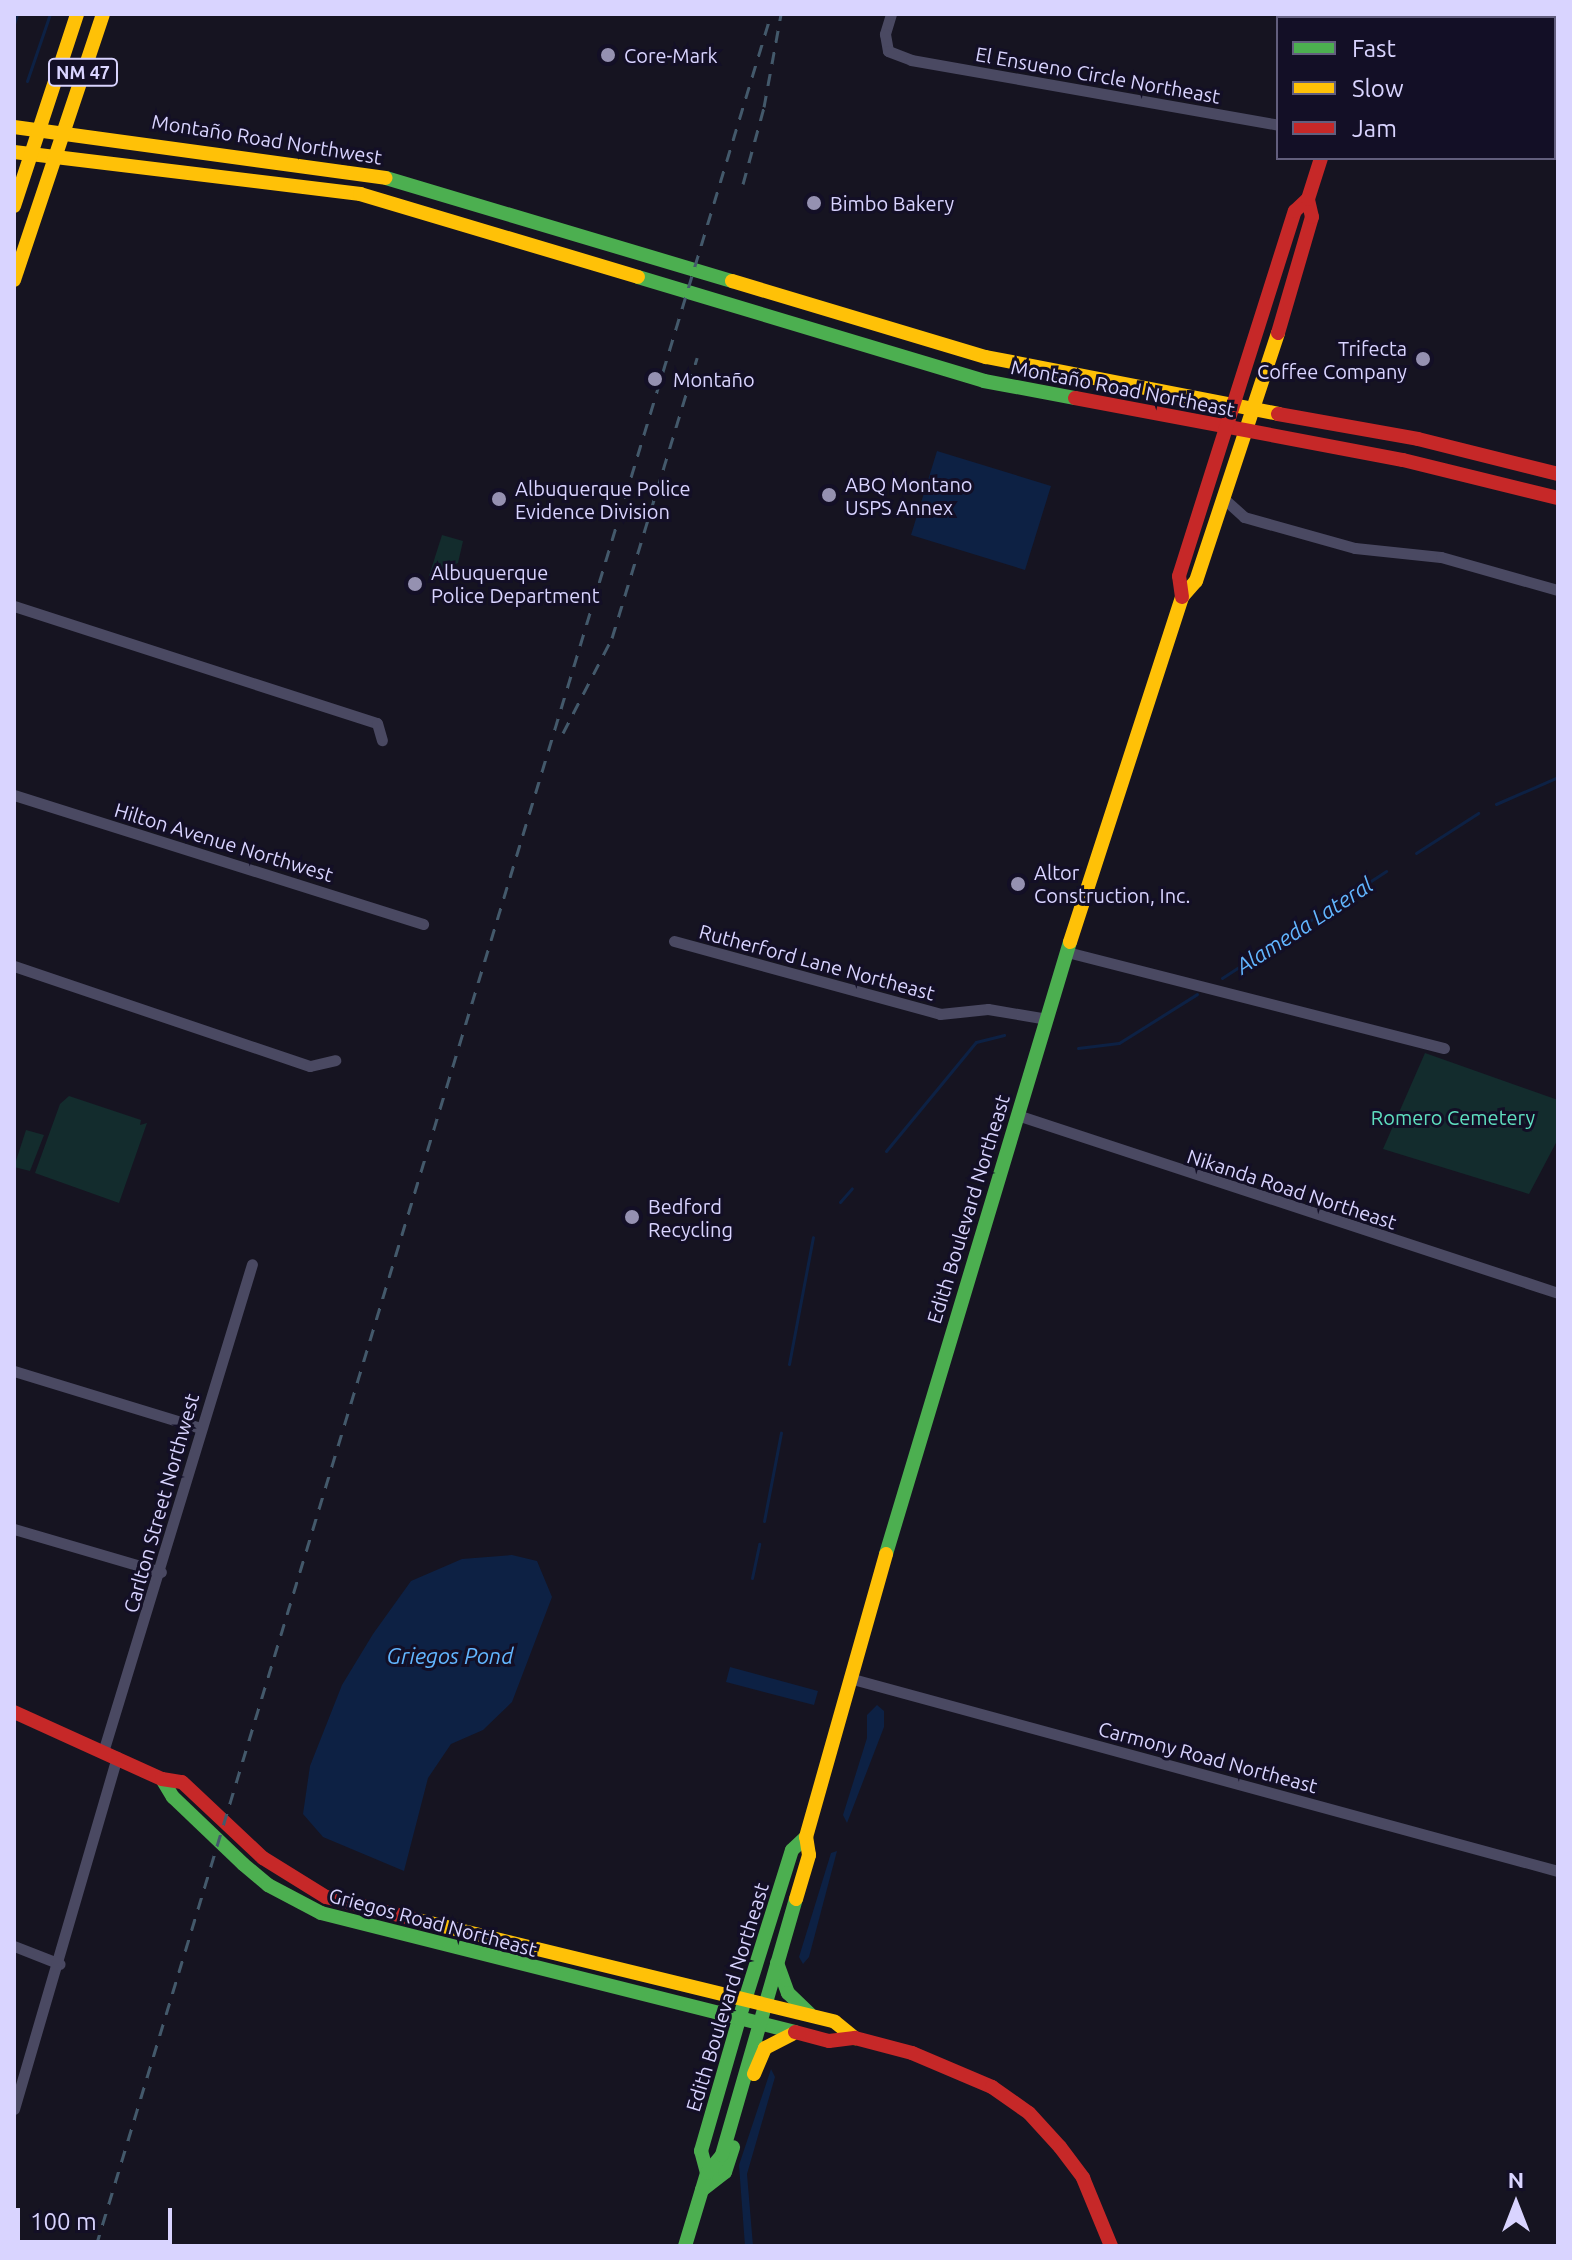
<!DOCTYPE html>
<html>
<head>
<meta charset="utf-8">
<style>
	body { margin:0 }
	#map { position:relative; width:1572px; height:2260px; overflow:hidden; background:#161421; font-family:Ubuntu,sans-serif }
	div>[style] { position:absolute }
	.green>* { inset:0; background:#132c2d }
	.water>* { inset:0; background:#0d2144 }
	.stream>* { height:3px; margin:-1.5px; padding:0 1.5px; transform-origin:1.5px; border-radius:1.5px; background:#0d2144 }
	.street>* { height:11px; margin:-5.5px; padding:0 5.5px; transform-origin:5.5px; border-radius:5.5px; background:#4a4962 }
	.fast>* { height:14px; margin:-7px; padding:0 7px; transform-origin:7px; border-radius:7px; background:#4caf50 }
	.slow>* { height:14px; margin:-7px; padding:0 7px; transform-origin:7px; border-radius:7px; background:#ffc107 }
	.jam>* { height:14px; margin:-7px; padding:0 7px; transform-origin:7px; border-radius:7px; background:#c62828 }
	.rail>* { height:3px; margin-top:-1.5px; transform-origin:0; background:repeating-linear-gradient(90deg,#43596b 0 12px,transparent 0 22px) }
	.dots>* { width:22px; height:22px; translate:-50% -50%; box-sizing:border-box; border:4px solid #130f26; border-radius:50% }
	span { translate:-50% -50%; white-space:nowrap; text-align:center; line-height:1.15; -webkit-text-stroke:6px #130f26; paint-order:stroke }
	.shield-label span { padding:2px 6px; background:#130f26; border:2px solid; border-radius:6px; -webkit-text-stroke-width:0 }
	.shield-label { font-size:18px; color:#d9d4ff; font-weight:700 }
	.poi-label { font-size:20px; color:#d9d4ff }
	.left { translate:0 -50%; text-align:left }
	.right { translate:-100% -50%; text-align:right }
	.street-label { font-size:20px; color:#d9d4ff }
	.park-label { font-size:20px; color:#5fe0c0 }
	.water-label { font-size:22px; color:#62b6ff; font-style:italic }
	.frame { position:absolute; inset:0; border:16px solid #d9d4ff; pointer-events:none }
	.legend { position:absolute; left:1276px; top:16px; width:280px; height:144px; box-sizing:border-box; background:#130f26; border:2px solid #625e7d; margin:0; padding:10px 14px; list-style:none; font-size:24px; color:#d9d4ff }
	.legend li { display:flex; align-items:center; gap:16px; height:40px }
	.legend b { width:40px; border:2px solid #625e7d }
	.north { position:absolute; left:1476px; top:2164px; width:80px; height:80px; -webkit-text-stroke:6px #130f26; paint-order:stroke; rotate:0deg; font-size:22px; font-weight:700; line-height:32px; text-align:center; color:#d9d4ff }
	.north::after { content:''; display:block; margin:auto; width:28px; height:36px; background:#d9d4ff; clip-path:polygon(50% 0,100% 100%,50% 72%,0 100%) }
	.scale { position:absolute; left:16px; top:2208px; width:156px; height:36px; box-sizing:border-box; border:4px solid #d9d4ff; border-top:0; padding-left:10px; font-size:24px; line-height:28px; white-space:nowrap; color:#d9d4ff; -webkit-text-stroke:6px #130f26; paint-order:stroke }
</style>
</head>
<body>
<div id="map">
	<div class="green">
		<div style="clip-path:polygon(442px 535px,463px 541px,458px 563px,429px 576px)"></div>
		<div style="clip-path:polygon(1425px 1053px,1558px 1100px,1558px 1139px,1529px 1194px,1383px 1149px)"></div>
		<div style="clip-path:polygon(69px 1096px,141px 1120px,140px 1125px,147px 1123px,119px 1203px,35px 1173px,60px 1104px)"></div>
		<div style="clip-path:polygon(26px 1130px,44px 1135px,30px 1171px,14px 1167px)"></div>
	</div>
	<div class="water">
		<div style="clip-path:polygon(937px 451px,1051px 486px,1025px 570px,911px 535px)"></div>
		<div style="clip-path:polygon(512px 1555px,537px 1561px,552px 1597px,512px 1702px,483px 1730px,451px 1744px,428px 1778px,404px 1871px,323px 1837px,303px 1814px,310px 1766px,342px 1685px,373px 1634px,411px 1581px,462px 1559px)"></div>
		<div style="clip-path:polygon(730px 1667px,818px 1691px,814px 1705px,726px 1682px)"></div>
		<div style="clip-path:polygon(877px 1705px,884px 1711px,884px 1727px,847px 1823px,843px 1815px,867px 1738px,867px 1715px)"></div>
		<div style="clip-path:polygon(837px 1851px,809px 1957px,803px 1964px,799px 1957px,831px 1853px)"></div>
		<div style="clip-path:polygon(771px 2069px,775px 2077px,747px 2174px,753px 2246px,745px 2246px,739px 2165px)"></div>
	</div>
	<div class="stream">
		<div style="left:14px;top:24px;width:10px;rotate:-73deg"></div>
		<div style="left:27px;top:81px;width:71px;rotate:-71.1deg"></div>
		<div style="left:1496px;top:804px;width:68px;rotate:-23.5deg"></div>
		<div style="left:1416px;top:853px;width:74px;rotate:-32.8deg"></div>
		<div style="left:1222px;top:978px;width:196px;rotate:-33.1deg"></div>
		<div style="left:1078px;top:1048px;width:41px;rotate:-7deg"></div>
		<div style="left:1119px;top:1043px;width:92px;rotate:-32.1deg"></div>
		<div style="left:886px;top:1151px;width:141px;rotate:-50.5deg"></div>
		<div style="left:976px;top:1042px;width:29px;rotate:-14deg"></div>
		<div style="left:840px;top:1202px;width:18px;rotate:-49deg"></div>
		<div style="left:789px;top:1364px;width:129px;rotate:-79.3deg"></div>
		<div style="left:764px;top:1521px;width:90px;rotate:-79.1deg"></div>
		<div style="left:752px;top:1578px;width:35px;rotate:-78deg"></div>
	</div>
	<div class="street">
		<div style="left:891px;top:14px;width:21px;rotate:107deg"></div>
		<div style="left:885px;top:34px;width:17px;rotate:80deg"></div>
		<div style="left:888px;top:51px;width:25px;rotate:21deg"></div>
		<div style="left:911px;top:60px;width:373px;rotate:10deg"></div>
		<div style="left:1554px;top:134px;width:4px;rotate:14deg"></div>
		<div style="left:1222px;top:497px;width:30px;rotate:42deg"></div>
		<div style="left:1244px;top:517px;width:115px;rotate:15.6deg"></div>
		<div style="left:1355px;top:548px;width:86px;rotate:6deg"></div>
		<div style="left:1441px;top:557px;width:122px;rotate:15.8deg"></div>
		<div style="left:14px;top:606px;width:381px;rotate:17.9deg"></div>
		<div style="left:377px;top:723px;width:18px;rotate:74deg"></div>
		<div style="left:14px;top:795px;width:429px;rotate:17.5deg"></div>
		<div style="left:674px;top:941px;width:276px;rotate:15.3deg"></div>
		<div style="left:940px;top:1014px;width:48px;rotate:-5.9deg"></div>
		<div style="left:988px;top:1009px;width:60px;rotate:9.6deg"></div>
		<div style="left:1067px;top:952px;width:389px;rotate:14.3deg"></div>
		<div style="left:14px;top:966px;width:312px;rotate:18.7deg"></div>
		<div style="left:310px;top:1066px;width:26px;rotate:-13deg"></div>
		<div style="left:1017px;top:1115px;width:570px;rotate:18.21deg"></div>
		<div style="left:14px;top:1371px;width:195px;rotate:17deg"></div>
		<div style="left:14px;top:1529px;width:153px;rotate:16.3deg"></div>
		<div style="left:849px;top:1678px;width:735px;rotate:15.23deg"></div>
		<div style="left:103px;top:1752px;width:510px;rotate:-73.02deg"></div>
		<div style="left:14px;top:1946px;width:49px;rotate:21.4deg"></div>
		<div style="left:14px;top:2109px;width:367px;rotate:-73.7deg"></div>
	</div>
	<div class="fast">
		<div style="left:386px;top:178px;width:361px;rotate:16.6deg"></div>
		<div style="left:638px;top:277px;width:361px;rotate:16.7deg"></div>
		<div style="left:984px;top:381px;width:93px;rotate:10.6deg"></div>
		<div style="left:886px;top:1554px;width:639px;rotate:-73.27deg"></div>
		<div style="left:162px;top:1779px;width:21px;rotate:59deg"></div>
		<div style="left:173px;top:1797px;width:97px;rotate:43.7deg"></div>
		<div style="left:243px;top:1864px;width:33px;rotate:40deg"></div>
		<div style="left:268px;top:1885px;width:60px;rotate:27.8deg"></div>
		<div style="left:321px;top:1913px;width:489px;rotate:14.1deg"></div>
		<div style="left:777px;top:1963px;width:32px;rotate:70deg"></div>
		<div style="left:788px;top:1993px;width:30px;rotate:44deg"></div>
		<div style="left:707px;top:2173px;width:23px;rotate:-105deg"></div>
		<div style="left:701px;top:2151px;width:137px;rotate:-73.9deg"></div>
		<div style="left:739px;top:2019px;width:177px;rotate:-72.6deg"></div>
		<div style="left:792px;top:1850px;width:19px;rotate:-43deg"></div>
		<div style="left:702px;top:2190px;width:29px;rotate:-38deg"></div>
		<div style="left:725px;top:2172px;width:26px;rotate:-72deg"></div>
		<div style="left:685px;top:2246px;width:76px;rotate:-73.2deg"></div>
		<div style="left:707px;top:2173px;width:23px;rotate:-50deg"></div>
		<div style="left:722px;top:2155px;width:266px;rotate:-73.9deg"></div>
	</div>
	<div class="slow">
		<div style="left:1357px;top:18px;width:4px;rotate:-76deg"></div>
		<div style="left:14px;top:127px;width:375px;rotate:7.8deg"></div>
		<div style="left:14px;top:152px;width:349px;rotate:6.9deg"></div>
		<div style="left:360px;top:194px;width:290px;rotate:16.6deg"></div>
		<div style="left:14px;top:206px;width:202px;rotate:-71.8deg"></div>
		<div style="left:14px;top:280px;width:280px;rotate:-71.5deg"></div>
		<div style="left:732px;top:281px;width:265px;rotate:16.7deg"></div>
		<div style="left:986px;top:357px;width:298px;rotate:11deg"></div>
		<div style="left:1070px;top:942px;width:363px;rotate:-72deg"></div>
		<div style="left:1182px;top:597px;width:21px;rotate:-49deg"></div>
		<div style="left:1196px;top:581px;width:261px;rotate:-71.7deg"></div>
		<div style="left:796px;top:1899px;width:46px;rotate:-73.5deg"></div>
		<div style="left:809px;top:1855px;width:18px;rotate:-99deg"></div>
		<div style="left:806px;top:1837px;width:294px;rotate:-74.2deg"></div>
		<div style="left:414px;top:1919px;width:433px;rotate:13.7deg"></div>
		<div style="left:835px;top:2022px;width:26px;rotate:39deg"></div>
		<div style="left:754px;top:2074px;width:28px;rotate:-67deg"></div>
		<div style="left:765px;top:2048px;width:30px;rotate:-27deg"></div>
	</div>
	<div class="jam">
		<div style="left:1278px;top:333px;width:121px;rotate:-73.7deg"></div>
		<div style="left:1312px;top:217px;width:18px;rotate:-103deg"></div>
		<div style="left:1075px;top:398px;width:334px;rotate:10.7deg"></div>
		<div style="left:1403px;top:460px;width:160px;rotate:13.8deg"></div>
		<div style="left:1278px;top:414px;width:142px;rotate:10.1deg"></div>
		<div style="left:1418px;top:439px;width:144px;rotate:14deg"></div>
		<div style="left:1182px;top:597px;width:21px;rotate:-98deg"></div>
		<div style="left:1179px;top:576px;width:383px;rotate:-72.4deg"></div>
		<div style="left:1295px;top:211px;width:18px;rotate:-43deg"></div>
		<div style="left:1308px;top:199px;width:43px;rotate:-72.4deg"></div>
		<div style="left:14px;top:1712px;width:162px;rotate:24.4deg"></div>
		<div style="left:162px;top:1779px;width:20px;rotate:9deg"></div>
		<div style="left:182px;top:1782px;width:111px;rotate:43.2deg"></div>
		<div style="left:263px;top:1858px;width:74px;rotate:31.8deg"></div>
		<div style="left:326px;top:1897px;width:91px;rotate:14deg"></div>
		<div style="left:795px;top:2032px;width:35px;rotate:15deg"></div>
		<div style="left:829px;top:2041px;width:26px;rotate:-7deg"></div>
		<div style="left:855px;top:2038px;width:59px;rotate:14.7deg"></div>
		<div style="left:912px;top:2053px;width:87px;rotate:23deg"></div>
		<div style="left:992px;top:2087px;width:45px;rotate:35.1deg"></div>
		<div style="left:1029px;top:2113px;width:46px;rotate:47.6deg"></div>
		<div style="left:1060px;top:2147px;width:39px;rotate:53deg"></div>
		<div style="left:1083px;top:2178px;width:74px;rotate:67.6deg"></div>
	</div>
	<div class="rail">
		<div style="left:743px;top:184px;width:80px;rotate:-74.7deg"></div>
		<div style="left:764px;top:107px;width:95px;rotate:-79.6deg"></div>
		<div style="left:563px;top:733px;width:107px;rotate:-62.7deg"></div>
		<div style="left:612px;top:638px;width:293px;rotate:-73.1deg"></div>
		<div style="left:96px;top:2246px;width:2332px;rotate:-73.17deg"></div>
	</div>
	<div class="dots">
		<div style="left:608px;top:55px;background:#9591b1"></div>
		<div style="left:814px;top:203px;background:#9591b1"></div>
		<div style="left:1423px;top:359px;background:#9591b1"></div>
		<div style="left:655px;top:379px;background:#9591b1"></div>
		<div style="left:829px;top:495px;background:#9591b1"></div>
		<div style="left:499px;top:499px;background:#9591b1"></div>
		<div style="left:415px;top:584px;background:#9591b1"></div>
		<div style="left:1018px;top:884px;background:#9591b1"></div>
		<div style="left:632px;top:1217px;background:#9591b1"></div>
	</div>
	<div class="shield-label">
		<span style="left:83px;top:72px">NM 47</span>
	</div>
	<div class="poi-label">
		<span class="left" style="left:624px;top:55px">Core-Mark</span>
		<span class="left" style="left:830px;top:203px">Bimbo Bakery</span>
		<span class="right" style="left:1407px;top:360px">Trifecta<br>Coffee Company</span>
		<span class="left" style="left:673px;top:379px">Montaño</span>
		<span class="left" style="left:845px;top:496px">ABQ Montano<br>USPS Annex</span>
		<span class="left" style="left:515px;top:500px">Albuquerque Police<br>Evidence Division</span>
		<span class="left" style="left:431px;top:584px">Albuquerque<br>Police Department</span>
		<span class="left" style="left:1034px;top:884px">Altor<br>Construction, Inc.</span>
		<span class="left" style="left:648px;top:1218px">Bedford<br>Recycling</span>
	</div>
	<div class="street-label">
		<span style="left:1098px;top:75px;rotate:10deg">El Ensueno Circle Northeast</span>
		<span style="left:267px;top:139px;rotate:9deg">Montaño Road Northwest</span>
		<span style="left:1123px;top:388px;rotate:11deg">Montaño Road Northeast</span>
		<span style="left:224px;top:842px;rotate:17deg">Hilton Avenue Northwest</span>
		<span style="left:817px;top:962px;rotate:15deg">Rutherford Lane Northeast</span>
		<span style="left:1292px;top:1189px;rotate:18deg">Nikanda Road Northeast</span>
		<span style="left:968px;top:1209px;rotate:-73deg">Edith Boulevard Northeast</span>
		<span style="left:161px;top:1503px;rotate:-74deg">Carlton Street Northwest</span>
		<span style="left:1208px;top:1757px;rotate:15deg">Carmony Road Northeast</span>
		<span style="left:433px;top:1922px;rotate:15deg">Griegos Road Northeast</span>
		<span style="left:727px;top:1997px;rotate:-73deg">Edith Boulevard Northeast</span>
	</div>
	<div class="park-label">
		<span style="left:1453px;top:1117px">Romero Cemetery</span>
	</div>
	<div class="water-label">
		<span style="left:1304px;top:925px;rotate:-33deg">Alameda Lateral</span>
		<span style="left:450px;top:1656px">Griegos Pond</span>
	</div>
	<div class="frame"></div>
	<ul class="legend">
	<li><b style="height:10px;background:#4caf50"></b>Fast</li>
	<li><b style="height:10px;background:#ffc107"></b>Slow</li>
	<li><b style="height:10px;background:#c62828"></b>Jam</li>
	</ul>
	<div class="north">N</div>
	<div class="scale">100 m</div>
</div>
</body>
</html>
